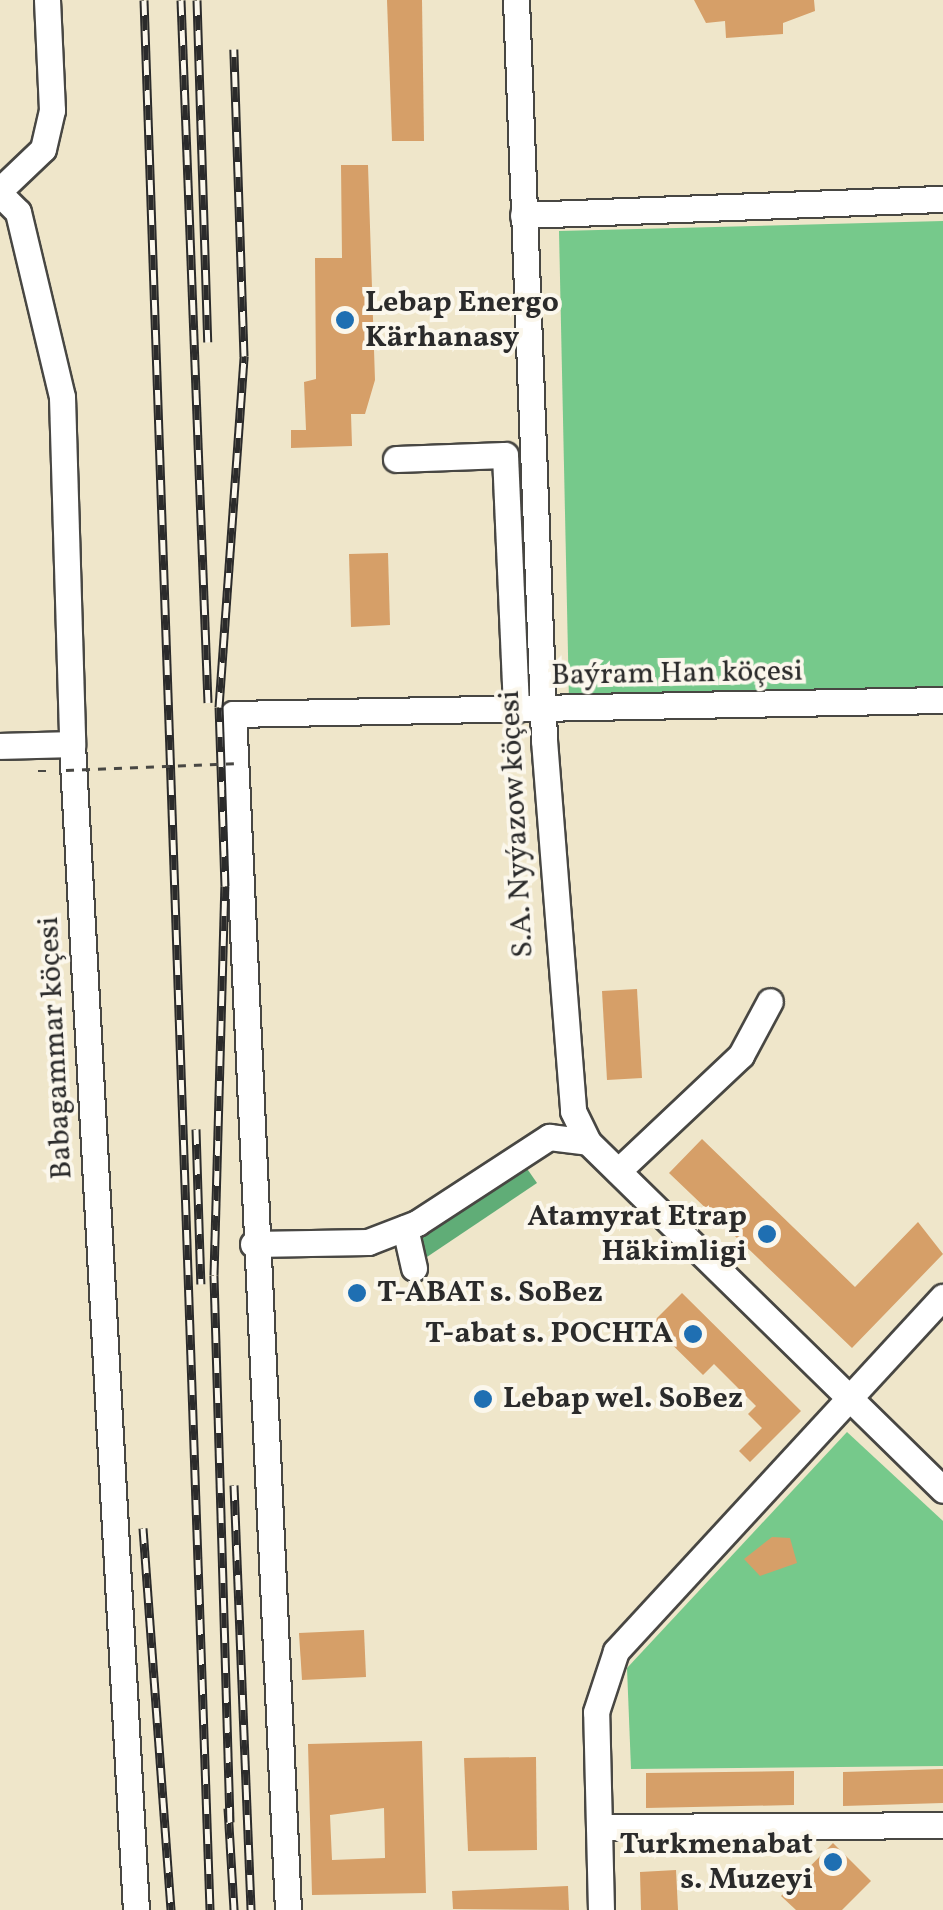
<!DOCTYPE html>
<html>
<head>
<meta charset="utf-8">
<style>
	body { margin:0 }
	#map { position:relative; width:943px; height:1910px; overflow:hidden; background:#efe6ca; font-family:Vollkorn,serif }
	div>[style] { position:absolute }
	.green>* { inset:0; background:#76c98b }
	.forest>* { inset:0; background:#60ad77 }
	.building>* { inset:0; background:#d69f68 }
	.path>* { height:2.5px; margin-top:-1.25px; transform-origin:0; background:repeating-linear-gradient(90deg,#484743 0 8px,transparent 0 16px) }
	.roads { filter:drop-shadow(2px 0 #484743) drop-shadow(-2px 0 #484743) drop-shadow(0 2px #484743) drop-shadow(0 -2px #484743) }
	.minor>* { height:25px; margin:-12.5px; padding:0 12.5px; transform-origin:12.5px; border-radius:12.5px; background:#fff }
	.rail>* { height:9px; margin-top:-4.5px; transform-origin:0; background:repeating-linear-gradient(90deg,#fbf7ec 0 15px,#2b2b2b 0 30px); box-sizing:border-box; border-block:2px solid #2b2b2b }
	.path-bridge>* { height:2.5px; margin-top:-1.25px; transform-origin:0; background:repeating-linear-gradient(90deg,#484743 0 8px,transparent 0 16px) }
	.dots>* { width:28px; height:28px; translate:-50% -50%; box-sizing:border-box; border:5px solid #fbf7ec; border-radius:50% }
	span { translate:-50% -50%; white-space:nowrap; text-align:center; line-height:1.15; -webkit-text-stroke:8px #fbf7ec; paint-order:stroke }
	.poi-label { font-size:30px; color:#2b2b2b; font-weight:700 }
	.left { translate:0 -50%; text-align:left }
	.right { translate:-100% -50%; text-align:right }
	.street-label { font-size:30px; color:#2b2b2b }
</style>
</head>
<body>
<div id="map">
	<div class="green">
		<div style="clip-path:polygon(943px 221px,943px 692px,569px 701px,559px 231px)"></div>
		<div style="clip-path:polygon(847px 1432px,943px 1521px,943px 1766px,631px 1769px,627px 1668px)"></div>
	</div>
	<div class="forest">
		<div style="clip-path:polygon(521px 1160px,537px 1183px,418px 1263px,412px 1233px)"></div>
	</div>
	<div class="building">
		<div style="clip-path:polygon(387px 0,422px 0,424px 141px,392px 141px)"></div>
		<div style="clip-path:polygon(694px 0,814px 0,815px 11px,783px 23px,783px 34px,726px 38px,725px 21px,706px 23px)"></div>
		<div style="clip-path:polygon(341px 165px,368px 165px,375px 380px,365px 414px,351px 414px,352px 446px,291px 448px,291px 430px,306px 430px,304px 382px,316px 379px,315px 258px,342px 258px)"></div>
		<div style="clip-path:polygon(388px 553px,390px 625px,351px 627px,349px 554px)"></div>
		<div style="clip-path:polygon(637px 989px,642px 1078px,607px 1080px,602px 991px)"></div>
		<div style="clip-path:polygon(702px 1139px,855px 1287px,918px 1222px,943px 1254px,852px 1348px,669px 1173px)"></div>
		<div style="clip-path:polygon(682px 1293px,801px 1411px,750px 1462px,739px 1451px,762px 1428px,748px 1414px,756px 1406px,714px 1364px,703px 1375px,651px 1324px)"></div>
		<div style="clip-path:polygon(772px 1537px,790px 1538px,797px 1563px,760px 1576px,744px 1559px)"></div>
		<div style="clip-path:polygon(364px 1630px,366px 1677px,302px 1680px,299px 1633px)"></div>
		<div style="clip-path:polygon(evenodd,422px 1741px,426px 1893px,312px 1895px,308px 1744px,422px 1741px,384px 1808px,385px 1858px,332px 1860px,330px 1815px,384px 1808px)"></div>
		<div style="clip-path:polygon(536px 1757px,537px 1850px,468px 1851px,464px 1758px)"></div>
		<div style="clip-path:polygon(943px 1769px,943px 1803px,843px 1806px,843px 1772px)"></div>
		<div style="clip-path:polygon(794px 1771px,794px 1805px,646px 1808px,646px 1773px)"></div>
		<div style="clip-path:polygon(833px 1843px,871px 1881px,842px 1910px,796px 1910px,781px 1896px)"></div>
		<div style="clip-path:polygon(676px 1870px,678px 1910px,641px 1910px,640px 1872px)"></div>
		<div style="clip-path:polygon(568px 1886px,569px 1910px,453px 1909px,452px 1891px)"></div>
	</div>
	<div class="path">
		<div style="left:38px;top:771px;width:13px"></div>
	</div>
	<div class="roads">
		<div class="minor">
			<div style="left:516px;top:0;width:741px;rotate:87.83deg"></div>
			<div style="left:544px;top:740px;width:372px;rotate:85.5deg"></div>
			<div style="left:573px;top:1111px;width:34px;rotate:64deg"></div>
			<div style="left:588px;top:1142px;width:497px;rotate:44.4deg"></div>
			<div style="left:0;top:190px;width:59px;rotate:-43.6deg"></div>
			<div style="left:43px;top:149px;width:40px;rotate:-77deg"></div>
			<div style="left:52px;top:110px;width:110px;rotate:-92.6deg"></div>
			<div style="left:0;top:194px;width:25px;rotate:45deg"></div>
			<div style="left:18px;top:212px;width:190px;rotate:76.6deg"></div>
			<div style="left:62px;top:397px;width:347px;rotate:88.3deg"></div>
			<div style="left:72px;top:744px;width:1168px;rotate:86.86deg"></div>
			<div style="left:523px;top:215px;width:420px;rotate:-2.2deg"></div>
			<div style="left:396px;top:459px;width:109px;rotate:-2.1deg"></div>
			<div style="left:505px;top:455px;width:255px;rotate:87.5deg"></div>
			<div style="left:0;top:746px;width:72px;rotate:-1.6deg"></div>
			<div style="left:618px;top:1171px;width:169px;rotate:-43.3deg"></div>
			<div style="left:741px;top:1055px;width:61px;rotate:-61.8deg"></div>
			<div style="left:405px;top:1228px;width:41px;rotate:77.3deg"></div>
			<div style="left:253px;top:1244px;width:115px;rotate:-1deg"></div>
			<div style="left:368px;top:1242px;width:53px;rotate:-21.2deg"></div>
			<div style="left:417px;top:1223px;width:158px;rotate:-33.1deg"></div>
			<div style="left:549px;top:1137px;width:39px;rotate:7deg"></div>
			<div style="left:599px;top:1827px;width:344px;rotate:-0.3deg"></div>
			<div style="left:288px;top:1910px;width:1197px;rotate:-92.63deg"></div>
			<div style="left:233px;top:714px;width:710px;rotate:-1.13deg"></div>
			<div style="left:601px;top:1910px;width:198px;rotate:-91.4deg"></div>
			<div style="left:596px;top:1712px;width:64px;rotate:-71.8deg"></div>
			<div style="left:616px;top:1651px;width:482px;rotate:-47.3deg"></div>
		</div>
	</div>
	<div class="rail">
		<div style="left:144px;top:0;width:1911px;rotate:88.02deg"></div>
		<div style="left:181px;top:0;width:703px;rotate:87.8deg"></div>
		<div style="left:197px;top:0;width:342px;rotate:88.2deg"></div>
		<div style="left:196px;top:1129px;width:155px;rotate:88.2deg"></div>
		<div style="left:234px;top:1485px;width:425px;rotate:87.7deg"></div>
		<div style="left:143px;top:1528px;width:383px;rotate:85.8deg"></div>
		<div style="left:228px;top:1808px;width:102px;rotate:86.6deg"></div>
		<div style="left:230px;top:1822px;width:547px;rotate:-91.68deg"></div>
		<div style="left:214px;top:1275px;width:389px;rotate:-88.4deg"></div>
		<div style="left:225px;top:886px;width:179px;rotate:-91.9deg"></div>
		<div style="left:219px;top:707px;width:352px;rotate:-85.9deg"></div>
		<div style="left:244px;top:356px;width:307px;rotate:-91.9deg"></div>
	</div>
	<div class="path-bridge">
		<div style="left:66px;top:770px;width:175px;rotate:-2.3deg"></div>
	</div>
	<div class="dots">
		<div style="left:345px;top:320px;background:#1f6fb2"></div>
		<div style="left:767px;top:1234px;background:#1f6fb2"></div>
		<div style="left:357px;top:1293px;background:#1f6fb2"></div>
		<div style="left:693px;top:1334px;background:#1f6fb2"></div>
		<div style="left:483px;top:1399px;background:#1f6fb2"></div>
		<div style="left:833px;top:1862px;background:#1f6fb2"></div>
	</div>
	<div class="poi-label">
		<span class="left" style="left:365px;top:320px">Lebap Energo<br>Kärhanasy</span>
		<span class="right" style="left:747px;top:1234px">Atamyrat Etrap<br>Häkimligi</span>
		<span class="left" style="left:377px;top:1293px">T-ABAT s. SoBez</span>
		<span class="right" style="left:673px;top:1334px">T-abat s. POCHTA</span>
		<span class="left" style="left:503px;top:1399px">Lebap wel. SoBez</span>
		<span class="right" style="left:813px;top:1862px">Turkmenabat<br>s. Muzeyi</span>
	</div>
	<div class="street-label">
		<span style="left:677px;top:674px;rotate:-1deg">Baýram Han köçesi</span>
		<span style="left:517px;top:824px;rotate:-93deg">S.A. Nyýazow köçesi</span>
		<span style="left:56px;top:1048px;rotate:-93deg">Babagammar köçesi</span>
	</div>
</div>
</body>
</html>
